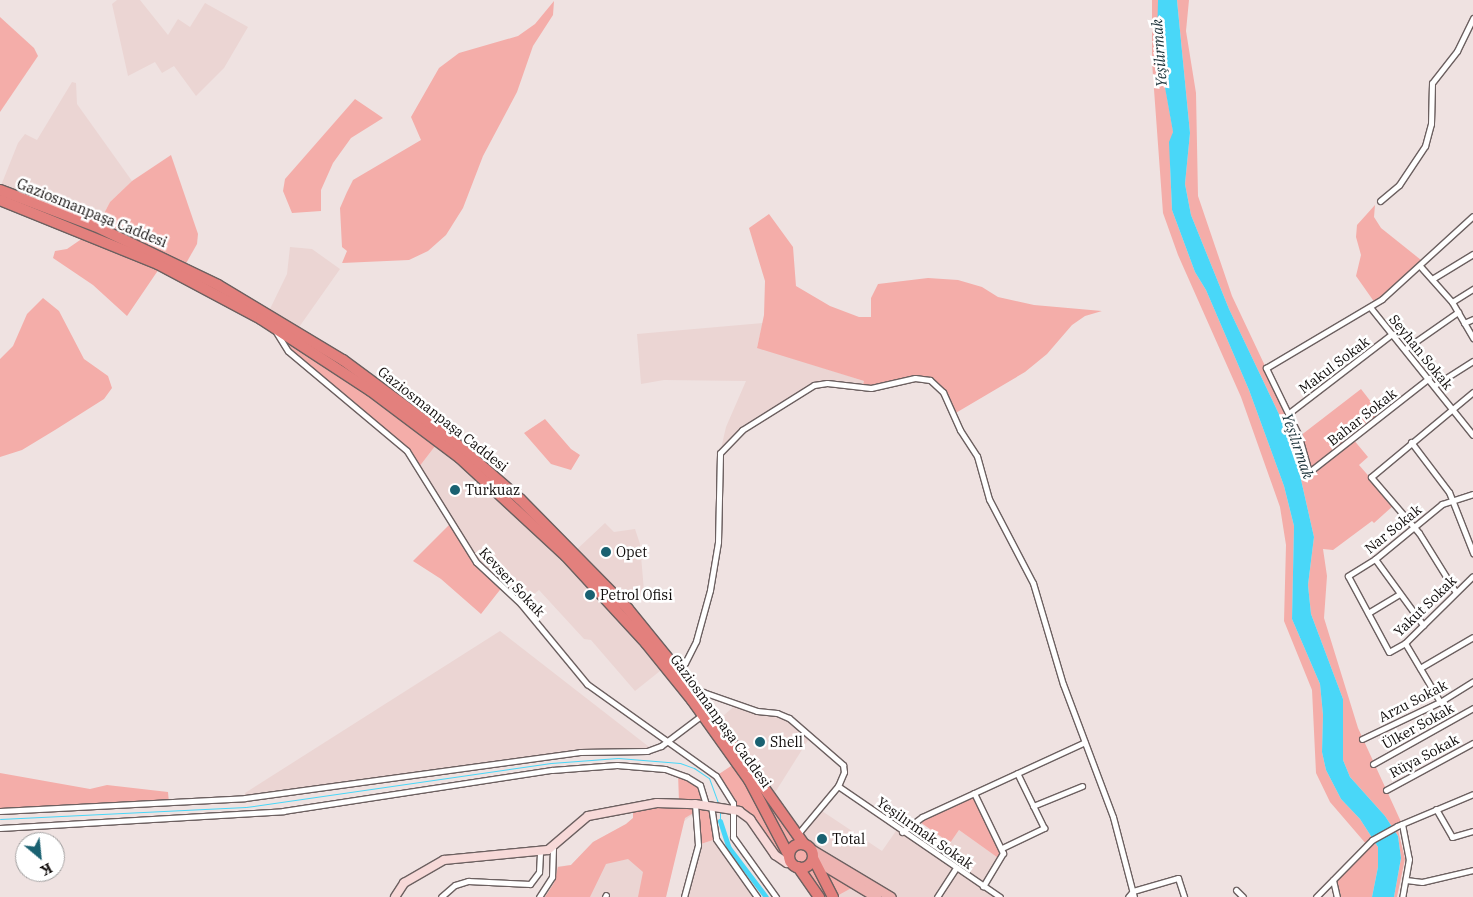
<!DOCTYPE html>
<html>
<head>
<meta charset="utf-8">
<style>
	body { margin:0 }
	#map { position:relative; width:1473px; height:897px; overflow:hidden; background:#efe2e1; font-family:"IBM Plex Serif",serif }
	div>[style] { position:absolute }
	.built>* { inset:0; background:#ebd5d3 }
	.green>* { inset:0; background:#f4ada9 }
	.water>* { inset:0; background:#49d7f8 }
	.stream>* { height:1px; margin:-0.5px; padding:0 0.5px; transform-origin:0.5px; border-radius:0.5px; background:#49d7f8 }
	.canal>* { height:5px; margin:-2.5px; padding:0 2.5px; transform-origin:2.5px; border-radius:2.5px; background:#49d7f8 }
	.roads { filter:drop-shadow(1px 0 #6c6060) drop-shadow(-1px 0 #6c6060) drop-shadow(0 1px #6c6060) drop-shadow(0 -1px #6c6060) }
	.street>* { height:5px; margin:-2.5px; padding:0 2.5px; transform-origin:2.5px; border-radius:2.5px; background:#fff }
	.secondary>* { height:8px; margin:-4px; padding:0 4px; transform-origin:4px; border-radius:4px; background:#f7d9d8 }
	.primary>* { height:9px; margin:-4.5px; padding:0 4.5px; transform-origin:4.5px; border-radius:4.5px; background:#eeb3b1 }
	.highway>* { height:10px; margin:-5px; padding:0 5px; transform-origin:5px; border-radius:5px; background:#e3807d }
	.highway>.ring { margin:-5px; padding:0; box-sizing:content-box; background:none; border:10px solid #e3807d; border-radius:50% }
	.dots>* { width:14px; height:14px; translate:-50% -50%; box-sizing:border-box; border:2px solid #fff; border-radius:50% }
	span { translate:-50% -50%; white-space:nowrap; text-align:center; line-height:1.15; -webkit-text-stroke:5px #fff; paint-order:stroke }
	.street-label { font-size:14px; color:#0f0b0a }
	.poi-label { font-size:14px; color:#0f0b0a }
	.left { translate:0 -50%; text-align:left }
	.water-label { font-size:15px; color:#1a3138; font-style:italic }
	.north { position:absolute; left:15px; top:832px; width:50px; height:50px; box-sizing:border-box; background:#fff; border:1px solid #9f9d9d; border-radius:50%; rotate:152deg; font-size:14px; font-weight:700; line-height:20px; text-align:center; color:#0f0b0a }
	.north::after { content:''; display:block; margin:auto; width:18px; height:22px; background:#1a6171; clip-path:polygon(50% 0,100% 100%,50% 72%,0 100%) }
</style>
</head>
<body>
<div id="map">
	<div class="built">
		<div style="clip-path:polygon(117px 0,140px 0,168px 35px,178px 19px,190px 27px,205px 3px,248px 27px,224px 68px,196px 96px,174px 66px,162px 73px,155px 62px,128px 76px,112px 4px)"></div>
		<div style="clip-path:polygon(72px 82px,76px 83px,77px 104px,132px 181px,110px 202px,97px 227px,0 188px,18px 143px,25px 134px,37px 140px)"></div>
		<div style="clip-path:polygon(290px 247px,312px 249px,340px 269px,297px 330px,268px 313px,287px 274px)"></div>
		<div style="clip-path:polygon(763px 323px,757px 347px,864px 381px,862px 388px,819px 384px,742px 430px,720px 453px,726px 427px,746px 381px,664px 380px,641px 384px,637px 334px)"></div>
		<div style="clip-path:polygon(439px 441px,497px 490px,665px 667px,635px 691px,591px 640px,584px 639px,539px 590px,521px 604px,476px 562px,419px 467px)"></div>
		<div style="clip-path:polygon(605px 523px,614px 532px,635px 529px,640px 544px,644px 591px,628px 609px,574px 552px)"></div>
		<div style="clip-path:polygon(500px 631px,653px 750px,580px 752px,245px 798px,245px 793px)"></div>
		<div style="clip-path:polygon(737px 704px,782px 714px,810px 737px,776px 791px,768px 796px,717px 721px)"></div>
		<div style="clip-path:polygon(633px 807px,696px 812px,683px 822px,666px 897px,539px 897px,553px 867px,571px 865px,593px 842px,626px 824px,633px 818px)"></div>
		<div style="clip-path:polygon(819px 809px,882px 851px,898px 828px,939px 858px,959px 830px,1001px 860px,983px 886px,1000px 897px,833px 897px,797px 835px)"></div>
		<div style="clip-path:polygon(716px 839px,757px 897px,684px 897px,698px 845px)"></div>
	</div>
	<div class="green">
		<div style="clip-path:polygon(1152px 0,1158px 0,1159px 52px,1173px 131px,1170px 165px,1172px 210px,1195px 272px,1206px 290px,1249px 390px,1284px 486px,1294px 526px,1292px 619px,1320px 684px,1323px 715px,1322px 752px,1326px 770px,1341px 799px,1360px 819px,1378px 847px,1378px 867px,1372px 897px,1341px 897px,1336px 877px,1367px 845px,1330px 802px,1316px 773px,1312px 690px,1284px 621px,1286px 545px,1280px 507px,1241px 397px,1178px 255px,1163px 213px,1152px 62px)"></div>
		<div style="clip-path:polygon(1177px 0,1189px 0,1186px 31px,1196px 93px,1198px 196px,1232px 296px,1266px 368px,1300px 436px,1361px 389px,1382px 416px,1353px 439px,1368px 457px,1359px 465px,1394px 505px,1374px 523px,1372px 521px,1333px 550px,1323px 549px,1327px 576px,1324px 618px,1358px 728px,1402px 824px,1397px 826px,1405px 859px,1397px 897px,1394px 897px,1401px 858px,1398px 836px,1385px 816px,1350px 777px,1343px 760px,1343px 699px,1311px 614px,1308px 585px,1314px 537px,1297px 462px,1286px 429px,1229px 309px,1191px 215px,1185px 184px,1190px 133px)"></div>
		<div style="clip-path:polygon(554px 1px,553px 15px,533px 46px,517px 92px,483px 156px,463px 208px,446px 235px,428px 251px,409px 260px,342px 263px,347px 251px,342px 247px,340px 208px,347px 192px,353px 180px,421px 140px,411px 117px,439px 68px,459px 53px,518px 36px,535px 24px)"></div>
		<div style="clip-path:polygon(0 17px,34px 48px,38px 56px,0 112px)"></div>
		<div style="clip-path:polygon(355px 99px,383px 118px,351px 138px,333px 163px,321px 190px,321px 211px,292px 213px,283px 191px,285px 179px)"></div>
		<div style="clip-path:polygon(171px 155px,198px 234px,197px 244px,184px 267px,97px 227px,110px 202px,132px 181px)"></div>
		<div style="clip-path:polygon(1375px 205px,1374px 217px,1381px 228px,1421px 260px,1375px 303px,1356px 276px,1361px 255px,1356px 237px,1357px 225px)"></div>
		<div style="clip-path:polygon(769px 214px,793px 247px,796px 286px,830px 306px,859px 317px,871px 317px,871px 298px,878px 284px,928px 278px,958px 280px,982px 287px,998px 297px,1034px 305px,1102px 311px,1085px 316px,1072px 325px,1047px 354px,1025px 372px,954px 414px,947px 399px,925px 378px,862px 388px,864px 381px,757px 348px,764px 315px,765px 281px,749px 228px)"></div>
		<div style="clip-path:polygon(83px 238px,161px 266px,127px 316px,93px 285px,53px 258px,55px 251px,67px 249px)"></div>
		<div style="clip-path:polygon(43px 298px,59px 311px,84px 359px,108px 376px,112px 388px,104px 399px,55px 430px,22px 450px,0 457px,0 359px,13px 346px,27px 314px)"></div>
		<div style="clip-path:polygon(278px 338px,317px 353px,439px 441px,419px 467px,411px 456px,288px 351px)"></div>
		<div style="clip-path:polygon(545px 419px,571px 449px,580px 455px,571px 470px,551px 464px,524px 433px)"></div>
		<div style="clip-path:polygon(452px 522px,470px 555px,503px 586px,481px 614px,441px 579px,413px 561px)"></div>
		<div style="clip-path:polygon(737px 762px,759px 797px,766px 793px,803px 844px,857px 885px,835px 897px,819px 897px,796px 866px,790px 861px,787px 863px,756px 827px,734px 810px,716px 776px)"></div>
		<div style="clip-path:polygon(0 773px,90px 789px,107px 785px,168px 792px,169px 803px,0 811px)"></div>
		<div style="clip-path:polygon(678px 773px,696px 781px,706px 805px,711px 806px,716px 839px,698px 845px,695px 812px,685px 818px,666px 897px,638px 897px,643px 872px,628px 859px,606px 864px,590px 897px,545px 897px,554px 883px,558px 867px,571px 865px,593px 842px,626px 824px,633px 818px,633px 807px,679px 802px)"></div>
		<div style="clip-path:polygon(974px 793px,1002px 846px,1001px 860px,959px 830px,950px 843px,917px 820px)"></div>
	</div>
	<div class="water">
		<div style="clip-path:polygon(1158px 0,1177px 0,1190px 133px,1185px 184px,1191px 215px,1229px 309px,1286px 429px,1297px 462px,1314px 537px,1308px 585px,1311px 614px,1343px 699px,1343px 760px,1350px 777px,1385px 816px,1398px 836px,1401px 858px,1394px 897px,1372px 897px,1378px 867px,1378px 847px,1360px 819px,1341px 799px,1326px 770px,1322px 752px,1323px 715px,1320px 684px,1292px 619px,1294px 526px,1284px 486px,1249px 390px,1206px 290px,1195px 272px,1172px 210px,1169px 142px,1173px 132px,1157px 43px)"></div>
	</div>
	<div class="stream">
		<div style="left:720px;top:812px;width:9px;rotate:90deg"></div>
		<div style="left:0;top:819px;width:246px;rotate:-2.8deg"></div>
		<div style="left:246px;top:807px;width:308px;rotate:-8.2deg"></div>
		<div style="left:551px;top:763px;width:67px;rotate:-4.3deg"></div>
		<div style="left:618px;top:758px;width:62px;rotate:4.6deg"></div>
		<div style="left:680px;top:763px;width:15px;rotate:20deg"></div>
		<div style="left:694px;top:768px;width:18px;rotate:34deg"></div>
		<div style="left:709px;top:778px;width:30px;rotate:70deg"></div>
	</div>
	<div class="canal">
		<div style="left:720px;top:821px;width:28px;rotate:72deg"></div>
		<div style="left:729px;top:848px;width:61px;rotate:52.9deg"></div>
	</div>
	<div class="roads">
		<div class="street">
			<div style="left:1380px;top:201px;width:25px;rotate:-40deg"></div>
			<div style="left:1399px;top:185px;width:47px;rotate:-56.3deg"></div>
			<div style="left:1425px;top:146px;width:23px;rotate:-75deg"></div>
			<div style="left:1431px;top:124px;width:41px;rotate:-88.6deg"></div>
			<div style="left:1432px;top:83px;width:41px;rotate:-52deg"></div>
			<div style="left:1457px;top:51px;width:37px;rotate:-64deg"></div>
			<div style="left:1420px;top:266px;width:48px;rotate:48.4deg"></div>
			<div style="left:1452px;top:302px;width:42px;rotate:59.7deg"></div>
			<div style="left:1432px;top:279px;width:48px;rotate:-31.4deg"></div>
			<div style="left:1452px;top:302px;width:25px;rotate:-32deg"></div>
			<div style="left:1370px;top:307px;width:164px;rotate:51.2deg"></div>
			<div style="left:1464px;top:323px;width:10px;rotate:-24deg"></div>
			<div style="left:276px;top:332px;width:22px;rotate:58deg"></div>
			<div style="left:288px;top:351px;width:155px;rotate:40deg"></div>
			<div style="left:407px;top:451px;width:131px;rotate:58.1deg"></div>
			<div style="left:476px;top:562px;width:62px;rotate:43deg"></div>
			<div style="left:521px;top:604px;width:104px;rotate:50.5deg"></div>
			<div style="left:587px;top:684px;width:158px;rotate:35.5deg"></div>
			<div style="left:716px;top:776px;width:32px;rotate:58deg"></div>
			<div style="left:733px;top:803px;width:34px;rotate:90deg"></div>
			<div style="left:733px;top:837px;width:74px;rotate:54.4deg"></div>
			<div style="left:1405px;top:349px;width:65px;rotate:-34.9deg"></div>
			<div style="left:1429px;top:378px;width:152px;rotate:141.9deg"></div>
			<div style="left:1309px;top:472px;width:37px;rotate:-106deg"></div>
			<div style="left:1299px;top:436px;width:76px;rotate:-115.9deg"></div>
			<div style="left:1266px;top:368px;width:135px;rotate:-30.7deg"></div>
			<div style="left:1382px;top:299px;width:123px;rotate:-42.4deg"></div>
			<div style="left:1435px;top:385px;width:45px;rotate:-32.3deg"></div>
			<div style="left:1289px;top:413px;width:130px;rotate:-37.5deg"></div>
			<div style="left:1411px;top:442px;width:63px;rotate:52.8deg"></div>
			<div style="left:1449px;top:492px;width:66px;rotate:68.5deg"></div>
			<div style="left:1473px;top:494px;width:33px;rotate:162deg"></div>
			<div style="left:1442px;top:504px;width:87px;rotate:140.6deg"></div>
			<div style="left:1375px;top:559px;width:32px;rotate:148deg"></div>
			<div style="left:1348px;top:576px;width:86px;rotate:61.7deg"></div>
			<div style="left:1389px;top:652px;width:18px;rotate:-29deg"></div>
			<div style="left:1405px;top:643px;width:95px;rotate:-44.6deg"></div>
			<div style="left:1375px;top:559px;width:82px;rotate:54deg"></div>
			<div style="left:1455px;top:591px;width:68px;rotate:-121.8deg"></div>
			<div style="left:1419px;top:533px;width:74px;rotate:-130.6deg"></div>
			<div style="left:1371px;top:477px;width:133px;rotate:-39.8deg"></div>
			<div style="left:1368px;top:613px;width:37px;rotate:-31deg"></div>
			<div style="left:1405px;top:643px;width:69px;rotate:59.3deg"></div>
			<div style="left:1420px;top:668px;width:61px;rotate:-30.3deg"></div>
			<div style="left:677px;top:669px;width:10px;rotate:-37deg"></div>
			<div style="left:685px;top:663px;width:25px;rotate:-63deg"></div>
			<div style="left:696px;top:641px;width:53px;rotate:-74.6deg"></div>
			<div style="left:710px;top:590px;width:49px;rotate:-80.5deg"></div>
			<div style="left:718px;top:542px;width:89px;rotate:-88.7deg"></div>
			<div style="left:720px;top:453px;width:32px;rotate:-46deg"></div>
			<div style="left:742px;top:430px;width:85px;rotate:-32deg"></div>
			<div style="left:814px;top:385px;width:13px;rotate:-9deg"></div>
			<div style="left:827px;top:383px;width:44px;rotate:6.5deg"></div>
			<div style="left:871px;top:388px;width:45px;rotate:-12.8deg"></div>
			<div style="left:915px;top:378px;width:15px;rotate:8deg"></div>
			<div style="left:930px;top:380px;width:18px;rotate:43deg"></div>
			<div style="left:943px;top:392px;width:42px;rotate:65.9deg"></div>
			<div style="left:960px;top:430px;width:31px;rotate:57deg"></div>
			<div style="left:977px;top:456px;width:45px;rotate:74.4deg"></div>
			<div style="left:989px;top:499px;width:95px;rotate:62.4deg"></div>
			<div style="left:1033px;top:583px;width:105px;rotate:73.5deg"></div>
			<div style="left:1063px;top:684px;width:142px;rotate:69.4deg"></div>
			<div style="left:1113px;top:817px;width:83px;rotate:75.3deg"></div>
			<div style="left:698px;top:695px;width:6px;rotate:-31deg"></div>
			<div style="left:703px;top:692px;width:57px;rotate:19.4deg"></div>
			<div style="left:757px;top:711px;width:20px;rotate:6deg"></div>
			<div style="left:777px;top:713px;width:13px;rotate:23deg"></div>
			<div style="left:789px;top:718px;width:72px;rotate:41deg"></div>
			<div style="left:843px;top:765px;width:7px;rotate:82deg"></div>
			<div style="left:844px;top:772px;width:15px;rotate:113deg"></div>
			<div style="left:1362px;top:739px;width:86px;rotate:-25.4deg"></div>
			<div style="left:1440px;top:702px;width:39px;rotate:-32deg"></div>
			<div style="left:1373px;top:764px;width:115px;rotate:-29.2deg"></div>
			<div style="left:1386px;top:790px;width:99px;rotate:-28.4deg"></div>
			<div style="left:974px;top:793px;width:67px;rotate:64.2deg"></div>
			<div style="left:1003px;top:853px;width:39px;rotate:121deg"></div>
			<div style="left:711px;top:806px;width:33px;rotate:81deg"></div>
			<div style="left:716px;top:839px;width:71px;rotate:54.7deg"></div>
			<div style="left:1033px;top:806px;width:53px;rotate:-22.2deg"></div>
			<div style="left:1436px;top:809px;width:32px;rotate:60deg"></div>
			<div style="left:1452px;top:837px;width:22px;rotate:-16deg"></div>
			<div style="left:0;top:811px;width:245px;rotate:-3deg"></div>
			<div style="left:245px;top:798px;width:338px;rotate:-7.8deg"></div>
			<div style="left:580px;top:752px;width:67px;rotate:-0.9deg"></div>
			<div style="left:647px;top:751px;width:15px;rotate:-20deg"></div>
			<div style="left:661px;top:746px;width:51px;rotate:-37.1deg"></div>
			<div style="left:1402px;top:824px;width:36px;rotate:79deg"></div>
			<div style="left:1409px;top:859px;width:39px;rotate:100deg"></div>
			<div style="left:0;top:828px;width:284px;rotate:-3.4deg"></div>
			<div style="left:283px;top:811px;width:272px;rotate:-8.7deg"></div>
			<div style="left:552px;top:770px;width:65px;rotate:-4.4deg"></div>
			<div style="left:617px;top:765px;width:48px;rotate:4.8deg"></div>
			<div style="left:665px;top:769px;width:23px;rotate:20deg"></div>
			<div style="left:687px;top:777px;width:15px;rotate:32deg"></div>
			<div style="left:700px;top:785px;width:21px;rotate:73deg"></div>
			<div style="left:902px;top:832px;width:25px;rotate:-37deg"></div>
			<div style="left:922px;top:817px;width:179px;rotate:-24.7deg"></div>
			<div style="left:797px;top:835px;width:64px;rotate:-50.1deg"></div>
			<div style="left:838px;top:786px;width:196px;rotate:34.4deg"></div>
			<div style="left:1002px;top:848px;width:47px;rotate:-25.5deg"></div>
			<div style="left:1044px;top:828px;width:61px;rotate:-116.1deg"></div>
			<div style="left:1333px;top:880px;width:17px;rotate:77deg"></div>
			<div style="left:1406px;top:880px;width:16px;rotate:7deg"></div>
			<div style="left:1422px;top:882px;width:52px;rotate:-13.2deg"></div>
			<div style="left:1236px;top:890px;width:10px;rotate:45deg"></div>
			<div style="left:441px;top:897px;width:18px;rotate:-41deg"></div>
			<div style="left:455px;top:885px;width:14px;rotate:-17deg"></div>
			<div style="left:468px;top:881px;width:62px;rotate:2.8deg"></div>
			<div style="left:530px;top:884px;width:15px;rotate:-53deg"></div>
			<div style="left:539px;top:872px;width:20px;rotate:-87deg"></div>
			<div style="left:539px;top:897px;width:24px;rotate:-57deg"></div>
			<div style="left:552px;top:877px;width:30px;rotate:-88deg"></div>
			<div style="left:605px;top:897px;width:2px;rotate:-63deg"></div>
			<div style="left:684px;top:897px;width:54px;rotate:-74.9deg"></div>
			<div style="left:698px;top:845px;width:41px;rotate:-94.2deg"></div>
			<div style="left:937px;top:897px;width:33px;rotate:-57deg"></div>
			<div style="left:1128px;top:897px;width:8px;rotate:-50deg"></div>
			<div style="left:1133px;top:891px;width:47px;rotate:-16.1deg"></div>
			<div style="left:1178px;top:878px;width:20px;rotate:72deg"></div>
			<div style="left:1316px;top:897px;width:80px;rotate:-45.5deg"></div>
			<div style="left:1372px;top:840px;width:29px;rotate:-29deg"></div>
			<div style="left:1397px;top:826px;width:82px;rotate:-22.8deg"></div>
		</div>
		<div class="secondary">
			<div style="left:395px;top:897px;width:17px;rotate:-57deg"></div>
			<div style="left:404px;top:883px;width:46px;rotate:-29.9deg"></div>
			<div style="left:444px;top:860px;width:104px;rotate:-5.5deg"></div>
			<div style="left:548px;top:850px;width:52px;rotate:-40.4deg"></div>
			<div style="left:588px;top:816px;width:70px;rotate:-10.7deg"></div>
			<div style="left:657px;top:803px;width:38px;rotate:2deg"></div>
			<div style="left:695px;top:804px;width:45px;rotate:9deg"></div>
			<div style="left:739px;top:811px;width:14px;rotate:36deg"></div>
			<div style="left:750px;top:819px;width:44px;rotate:55.2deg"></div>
			<div style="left:775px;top:855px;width:14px;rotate:34deg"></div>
			<div style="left:787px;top:863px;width:4px;rotate:-34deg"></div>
		</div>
		<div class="primary">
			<div style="left:811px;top:849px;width:93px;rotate:31deg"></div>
			<div style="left:813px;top:859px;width:74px;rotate:31.1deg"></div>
		</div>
		<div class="highway">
			<div style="left:0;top:190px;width:102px;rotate:20.8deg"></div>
			<div style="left:95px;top:226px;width:136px;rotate:25.6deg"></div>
			<div style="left:218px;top:285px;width:146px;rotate:31deg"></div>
			<div style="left:343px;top:360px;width:143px;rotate:36.5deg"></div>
			<div style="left:458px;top:445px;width:82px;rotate:41.1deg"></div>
			<div style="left:520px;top:499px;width:154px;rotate:45.5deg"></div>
			<div style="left:628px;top:609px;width:111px;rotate:50.9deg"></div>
			<div style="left:698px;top:695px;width:183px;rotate:54.6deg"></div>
			<div style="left:0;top:200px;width:170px;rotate:22.1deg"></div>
			<div style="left:158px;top:264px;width:117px;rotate:28.1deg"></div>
			<div style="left:261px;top:319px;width:131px;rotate:33.2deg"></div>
			<div style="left:371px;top:391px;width:111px;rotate:37deg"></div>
			<div style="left:460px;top:458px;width:144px;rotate:42.8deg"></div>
			<div style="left:566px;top:556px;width:118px;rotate:47.4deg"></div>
			<div style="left:646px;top:643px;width:73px;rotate:51.1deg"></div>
			<div style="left:692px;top:700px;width:98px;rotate:54.5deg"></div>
			<div style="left:749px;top:780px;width:86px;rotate:62.2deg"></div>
			<div class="ring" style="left:789px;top:844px;width:14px;height:14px"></div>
			<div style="left:813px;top:858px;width:44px;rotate:62.9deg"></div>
			<div style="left:798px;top:867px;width:37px;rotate:55deg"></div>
		</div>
	</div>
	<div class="dots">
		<div style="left:455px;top:490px;background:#1a6171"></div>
		<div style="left:606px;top:552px;background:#1a6171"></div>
		<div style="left:590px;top:595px;background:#1a6171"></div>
		<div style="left:760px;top:742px;background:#1a6171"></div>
		<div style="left:822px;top:839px;background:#1a6171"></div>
	</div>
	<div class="street-label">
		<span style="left:92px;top:213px;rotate:22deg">Gaziosmanpaşa Caddesi</span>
		<span style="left:1421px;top:352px;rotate:51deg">Seyhan Sokak</span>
		<span style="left:1334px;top:365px;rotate:-37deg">Makul Sokak</span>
		<span style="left:1362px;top:417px;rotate:-38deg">Bahar Sokak</span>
		<span style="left:443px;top:419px;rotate:38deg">Gaziosmanpaşa Caddesi</span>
		<span style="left:1393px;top:529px;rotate:-39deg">Nar Sokak</span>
		<span style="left:512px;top:582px;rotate:47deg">Kevser Sokak</span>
		<span style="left:1425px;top:606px;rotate:-44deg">Yakut Sokak</span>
		<span style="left:1413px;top:701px;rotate:-27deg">Arzu Sokak</span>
		<span style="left:721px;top:721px;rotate:54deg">Gaziosmanpaşa Caddesi</span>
		<span style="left:1418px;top:726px;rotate:-29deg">Ülker Sokak</span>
		<span style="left:1424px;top:756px;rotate:-28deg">Rüya Sokak</span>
		<span style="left:925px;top:833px;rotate:35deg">Yeşilırmak Sokak</span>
	</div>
	<div class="poi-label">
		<span class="left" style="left:465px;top:490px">Turkuaz</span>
		<span class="left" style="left:616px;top:552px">Opet</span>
		<span class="left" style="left:600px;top:595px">Petrol Ofisi</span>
		<span class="left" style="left:770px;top:742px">Shell</span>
		<span class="left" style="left:832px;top:839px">Total</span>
	</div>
	<div class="water-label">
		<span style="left:1159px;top:53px;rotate:-94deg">Yeşilırmak</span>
		<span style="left:1298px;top:446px;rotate:71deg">Yeşilırmak</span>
	</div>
	<div class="north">K</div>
</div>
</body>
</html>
